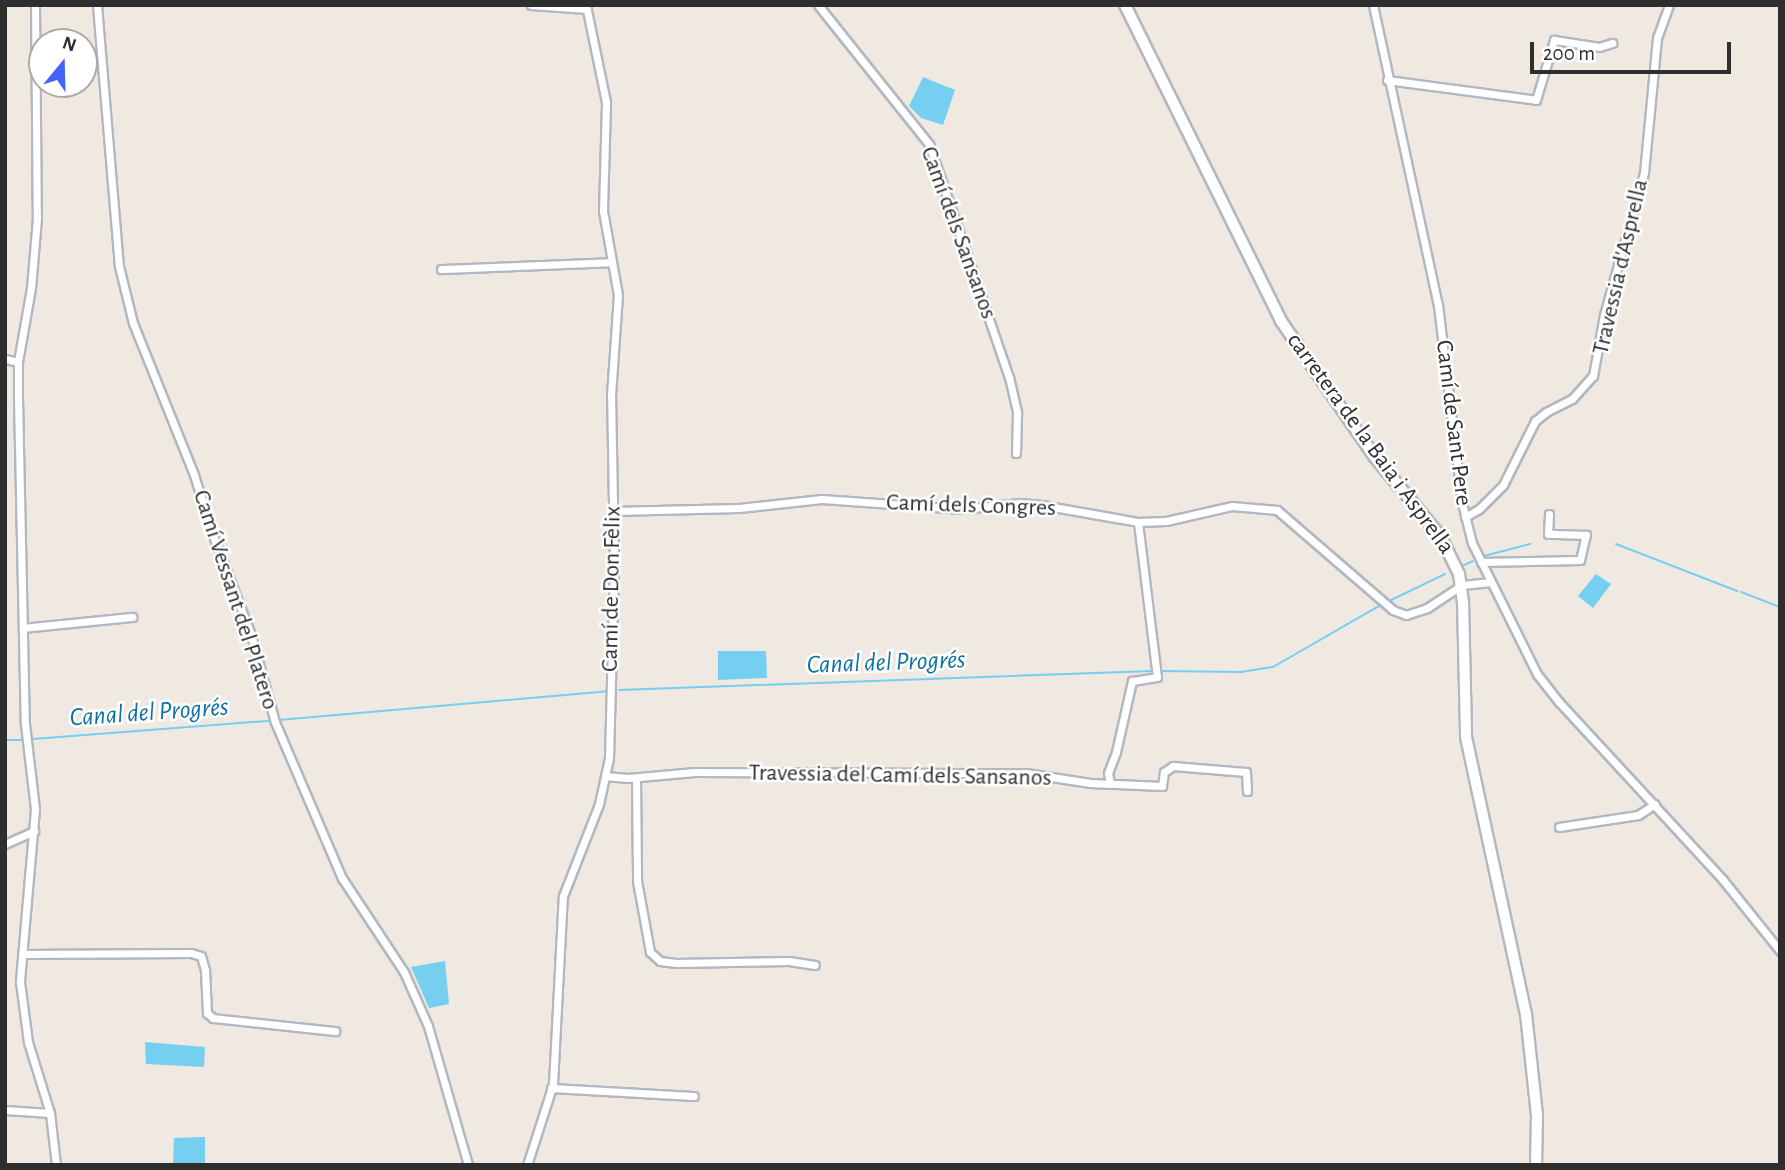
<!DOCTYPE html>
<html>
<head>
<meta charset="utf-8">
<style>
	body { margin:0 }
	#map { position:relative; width:1785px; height:1170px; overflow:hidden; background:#efe9e1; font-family:"Alegreya Sans",sans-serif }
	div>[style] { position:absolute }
	.water>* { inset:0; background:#75cff0 }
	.stream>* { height:2px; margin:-1px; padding:0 1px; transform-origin:1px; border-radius:1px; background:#75cff0 }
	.roads { filter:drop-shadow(2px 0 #b4b7c1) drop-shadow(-2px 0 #b4b7c1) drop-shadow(0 2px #b4b7c1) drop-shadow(0 -2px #b4b7c1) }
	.minor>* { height:7px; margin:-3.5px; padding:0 3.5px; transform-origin:3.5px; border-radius:3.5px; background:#fff }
	.secondary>* { height:10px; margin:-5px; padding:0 5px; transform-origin:5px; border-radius:5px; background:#fff }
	span { translate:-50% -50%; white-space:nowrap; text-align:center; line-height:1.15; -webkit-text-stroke:5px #fff; paint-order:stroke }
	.street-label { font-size:24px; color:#2e2e2e }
	.water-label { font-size:26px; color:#0d6fa3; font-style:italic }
	.frame { position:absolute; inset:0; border:7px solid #2e2e2e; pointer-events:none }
	.north { position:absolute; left:28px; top:28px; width:70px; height:70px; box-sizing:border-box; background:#fff; border:2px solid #ababab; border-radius:50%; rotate:19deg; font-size:19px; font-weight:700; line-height:28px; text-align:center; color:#2e2e2e }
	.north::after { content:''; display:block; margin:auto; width:24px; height:32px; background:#4264fb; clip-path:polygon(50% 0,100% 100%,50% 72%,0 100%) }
	.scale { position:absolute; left:1530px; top:42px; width:201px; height:32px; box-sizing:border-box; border:4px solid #2e2e2e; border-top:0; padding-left:9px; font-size:21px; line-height:24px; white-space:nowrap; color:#2e2e2e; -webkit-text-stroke:5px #fff; paint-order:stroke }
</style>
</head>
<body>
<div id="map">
	<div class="water">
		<div style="clip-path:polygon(923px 77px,955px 90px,943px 125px,921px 118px,909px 106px)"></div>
		<div style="clip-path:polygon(1596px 574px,1611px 584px,1593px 608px,1578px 596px)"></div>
		<div style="clip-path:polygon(718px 651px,766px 651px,767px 678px,718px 680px)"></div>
		<div style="clip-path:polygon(445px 961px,449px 1004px,429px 1008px,411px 967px)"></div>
		<div style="clip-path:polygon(145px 1042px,205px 1047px,204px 1067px,146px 1064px)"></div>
		<div style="clip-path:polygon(205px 1137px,205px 1165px,173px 1165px,174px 1138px)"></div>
	</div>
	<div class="stream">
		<div style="left:1616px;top:544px;width:130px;rotate:21.2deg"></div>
		<div style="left:1484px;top:556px;width:48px;rotate:-14.6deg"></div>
		<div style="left:1460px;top:567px;width:14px;rotate:-25deg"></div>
		<div style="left:1741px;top:592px;width:42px;rotate:21deg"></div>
		<div style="left:1389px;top:601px;width:62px;rotate:-25.7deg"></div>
		<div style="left:1161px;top:671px;width:80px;rotate:0.7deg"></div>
		<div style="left:1241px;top:672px;width:32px;rotate:-9deg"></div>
		<div style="left:1273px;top:667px;width:125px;rotate:-29.9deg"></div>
		<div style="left:619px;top:690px;width:534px;rotate:-2.04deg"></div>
		<div style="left:279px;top:720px;width:330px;rotate:-5deg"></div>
		<div style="left:33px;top:739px;width:236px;rotate:-4.4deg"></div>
		<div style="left:5px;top:740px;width:16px"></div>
	</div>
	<div class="roads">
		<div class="minor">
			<div style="left:35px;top:5px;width:213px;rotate:89.5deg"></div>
			<div style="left:37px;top:218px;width:70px;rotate:94.9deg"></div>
			<div style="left:31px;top:288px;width:75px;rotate:100deg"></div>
			<div style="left:18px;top:362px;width:36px;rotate:90deg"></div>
			<div style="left:18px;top:398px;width:326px;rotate:88.8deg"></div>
			<div style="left:25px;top:724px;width:86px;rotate:83.3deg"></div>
			<div style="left:35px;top:809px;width:174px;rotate:95deg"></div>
			<div style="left:20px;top:982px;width:61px;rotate:82.4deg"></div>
			<div style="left:28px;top:1042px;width:74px;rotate:72.8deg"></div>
			<div style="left:50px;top:1113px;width:52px;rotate:83.4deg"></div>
			<div style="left:97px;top:5px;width:262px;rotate:85.2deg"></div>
			<div style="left:119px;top:266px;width:59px;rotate:76.2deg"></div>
			<div style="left:133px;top:323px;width:164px;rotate:68.1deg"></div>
			<div style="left:194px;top:475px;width:69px;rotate:72.3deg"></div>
			<div style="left:215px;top:541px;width:101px;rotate:69deg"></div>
			<div style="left:251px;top:635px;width:90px;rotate:74.6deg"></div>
			<div style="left:275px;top:722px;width:170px;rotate:66.8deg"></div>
			<div style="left:342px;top:878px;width:113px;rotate:56.6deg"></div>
			<div style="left:404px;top:972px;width:59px;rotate:66deg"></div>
			<div style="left:428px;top:1026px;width:145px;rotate:73.9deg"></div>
			<div style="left:531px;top:5px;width:56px;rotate:4.1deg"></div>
			<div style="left:818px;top:5px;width:178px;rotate:51.4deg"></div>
			<div style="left:929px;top:144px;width:246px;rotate:71.1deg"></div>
			<div style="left:1009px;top:377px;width:37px;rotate:77deg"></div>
			<div style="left:1017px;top:413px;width:40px;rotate:91.4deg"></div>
			<div style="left:1373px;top:5px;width:307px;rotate:77.8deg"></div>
			<div style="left:1438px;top:305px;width:199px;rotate:83.1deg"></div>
			<div style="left:1462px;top:503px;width:41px;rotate:76deg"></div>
			<div style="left:1472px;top:543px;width:146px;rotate:63.6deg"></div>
			<div style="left:1537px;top:674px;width:36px;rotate:52deg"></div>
			<div style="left:1559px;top:702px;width:242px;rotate:47.3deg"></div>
			<div style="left:1723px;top:880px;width:91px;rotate:51.2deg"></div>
			<div style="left:1387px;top:80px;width:150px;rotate:7.6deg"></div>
			<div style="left:1536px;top:100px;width:63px;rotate:-73.3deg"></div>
			<div style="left:1554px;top:40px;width:46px;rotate:8.8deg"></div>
			<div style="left:1599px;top:47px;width:14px;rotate:-17deg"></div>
			<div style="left:441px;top:269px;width:171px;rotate:-2.3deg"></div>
			<div style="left:5px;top:359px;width:13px;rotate:13deg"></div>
			<div style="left:613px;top:511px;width:126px;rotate:-1.4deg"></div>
			<div style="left:739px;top:508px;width:83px;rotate:-6.2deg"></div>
			<div style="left:822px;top:499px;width:140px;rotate:4.1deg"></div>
			<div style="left:962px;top:509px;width:58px;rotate:-5.9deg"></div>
			<div style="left:1020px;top:503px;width:22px;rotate:5deg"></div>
			<div style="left:1042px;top:505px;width:97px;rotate:10deg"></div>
			<div style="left:1138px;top:522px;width:28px;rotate:-2deg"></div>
			<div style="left:1166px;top:521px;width:68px;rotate:-12.8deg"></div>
			<div style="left:1232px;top:506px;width:45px;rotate:5.1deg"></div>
			<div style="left:1277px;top:510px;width:153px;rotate:40.8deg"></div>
			<div style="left:1393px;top:610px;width:14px;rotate:21deg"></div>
			<div style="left:1406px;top:615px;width:22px;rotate:-18deg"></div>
			<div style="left:1427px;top:608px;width:42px;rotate:-33.3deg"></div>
			<div style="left:1462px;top:585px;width:29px;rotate:-6deg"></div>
			<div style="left:1465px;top:517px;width:16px;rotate:-30deg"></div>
			<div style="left:1479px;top:509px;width:34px;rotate:-45deg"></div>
			<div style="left:1503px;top:485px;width:72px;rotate:-63.4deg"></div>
			<div style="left:1535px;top:421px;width:14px;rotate:-39deg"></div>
			<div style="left:1546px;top:412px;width:29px;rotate:-27deg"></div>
			<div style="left:1572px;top:399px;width:31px;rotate:-48deg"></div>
			<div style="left:1593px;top:376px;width:62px;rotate:-79.8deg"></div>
			<div style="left:1604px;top:315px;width:148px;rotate:-74.3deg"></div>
			<div style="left:1644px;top:173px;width:136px;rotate:-84.5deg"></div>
			<div style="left:1657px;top:38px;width:35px;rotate:-70deg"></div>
			<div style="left:1481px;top:562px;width:99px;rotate:-1.2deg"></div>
			<div style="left:1580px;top:560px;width:26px;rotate:-77deg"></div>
			<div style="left:1586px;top:535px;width:38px;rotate:-178deg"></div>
			<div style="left:1548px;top:534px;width:20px;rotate:-87deg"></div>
			<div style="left:23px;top:628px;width:110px;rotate:-5.8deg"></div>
			<div style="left:605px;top:776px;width:23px;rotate:5deg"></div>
			<div style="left:628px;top:778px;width:67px;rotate:-5.1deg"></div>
			<div style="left:695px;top:772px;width:331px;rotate:0.2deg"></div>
			<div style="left:1026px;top:773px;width:65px;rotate:8.9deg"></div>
			<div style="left:1090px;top:783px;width:72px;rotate:2.4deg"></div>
			<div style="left:1162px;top:786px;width:14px;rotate:-82deg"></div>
			<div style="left:1164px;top:772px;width:11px;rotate:-34deg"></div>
			<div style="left:1173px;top:766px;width:73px;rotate:4.7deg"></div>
			<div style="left:1246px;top:772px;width:19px;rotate:87deg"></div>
			<div style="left:636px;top:778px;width:103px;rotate:89.4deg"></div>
			<div style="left:637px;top:881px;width:72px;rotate:79.6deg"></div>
			<div style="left:650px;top:952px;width:13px;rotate:42deg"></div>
			<div style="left:660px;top:961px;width:16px;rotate:7deg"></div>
			<div style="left:676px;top:963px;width:113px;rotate:-1deg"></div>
			<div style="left:789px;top:961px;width:26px;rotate:9deg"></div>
			<div style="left:1110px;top:784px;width:11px;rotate:-100deg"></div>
			<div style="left:1108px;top:773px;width:22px;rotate:-69deg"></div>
			<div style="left:1116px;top:752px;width:73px;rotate:-77.3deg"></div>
			<div style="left:1132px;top:681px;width:25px;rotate:-9deg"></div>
			<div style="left:1157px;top:677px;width:156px;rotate:-97deg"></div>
			<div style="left:1559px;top:827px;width:80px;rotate:-8.6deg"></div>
			<div style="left:1638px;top:815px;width:20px;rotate:-33deg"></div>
			<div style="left:5px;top:844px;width:32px;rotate:-24deg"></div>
			<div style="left:22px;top:954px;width:169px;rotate:-0.3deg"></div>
			<div style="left:191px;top:953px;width:10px;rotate:17deg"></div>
			<div style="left:201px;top:956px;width:15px;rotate:74deg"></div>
			<div style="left:205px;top:970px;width:43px;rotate:87.3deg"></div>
			<div style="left:207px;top:1013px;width:8px;rotate:40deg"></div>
			<div style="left:213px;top:1018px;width:123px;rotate:6.1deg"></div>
			<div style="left:551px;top:1088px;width:143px;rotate:3.2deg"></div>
			<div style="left:5px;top:1110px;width:45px;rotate:3.8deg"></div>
			<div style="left:527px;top:1165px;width:85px;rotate:-72.2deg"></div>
			<div style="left:553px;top:1084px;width:188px;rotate:-87deg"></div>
			<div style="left:563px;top:896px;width:99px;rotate:-68.6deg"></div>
			<div style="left:599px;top:804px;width:47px;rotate:-77.7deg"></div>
			<div style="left:609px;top:758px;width:196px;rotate:-88.5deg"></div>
			<div style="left:614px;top:562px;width:167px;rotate:-91deg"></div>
			<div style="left:611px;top:395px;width:100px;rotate:-86deg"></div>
			<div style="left:618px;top:295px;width:85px;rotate:-100.1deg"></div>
			<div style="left:603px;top:211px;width:109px;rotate:-88.4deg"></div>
			<div style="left:606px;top:102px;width:99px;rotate:-101.7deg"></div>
		</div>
		<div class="secondary">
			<div style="left:1125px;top:5px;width:352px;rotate:63.7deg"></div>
			<div style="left:1281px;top:321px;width:164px;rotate:55.4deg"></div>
			<div style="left:1374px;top:456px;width:105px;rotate:50.4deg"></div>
			<div style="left:1441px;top:537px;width:41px;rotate:64.1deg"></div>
			<div style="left:1459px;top:574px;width:27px;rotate:82deg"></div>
			<div style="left:1463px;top:601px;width:136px;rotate:88.7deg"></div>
			<div style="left:1466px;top:737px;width:283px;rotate:77.8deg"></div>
			<div style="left:1526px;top:1014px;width:102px;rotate:83.8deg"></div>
			<div style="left:1537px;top:1115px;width:50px;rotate:91.1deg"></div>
		</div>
	</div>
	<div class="street-label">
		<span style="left:958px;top:233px;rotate:70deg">Camí dels Sansanos</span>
		<span style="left:1621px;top:267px;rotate:-77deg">Travessia d'Asprella</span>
		<span style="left:1453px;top:423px;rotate:83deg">Camí de Sant Pere</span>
		<span style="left:1370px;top:444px;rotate:54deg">carretera de la Baia i Asprella</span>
		<span style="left:971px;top:506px;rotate:2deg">Camí dels Congres</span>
		<span style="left:612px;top:589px;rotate:-89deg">Camí de Don Fèlix</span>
		<span style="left:235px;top:600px;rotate:72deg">Camí Vessant del Platero</span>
		<span style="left:900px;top:776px;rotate:1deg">Travessia del Camí dels Sansanos</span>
	</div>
	<div class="water-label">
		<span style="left:886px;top:663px;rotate:-2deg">Canal del Progrés</span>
		<span style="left:149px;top:713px;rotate:-4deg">Canal del Progrés</span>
	</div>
	<div class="frame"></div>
	<div class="north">N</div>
	<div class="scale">200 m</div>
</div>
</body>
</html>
